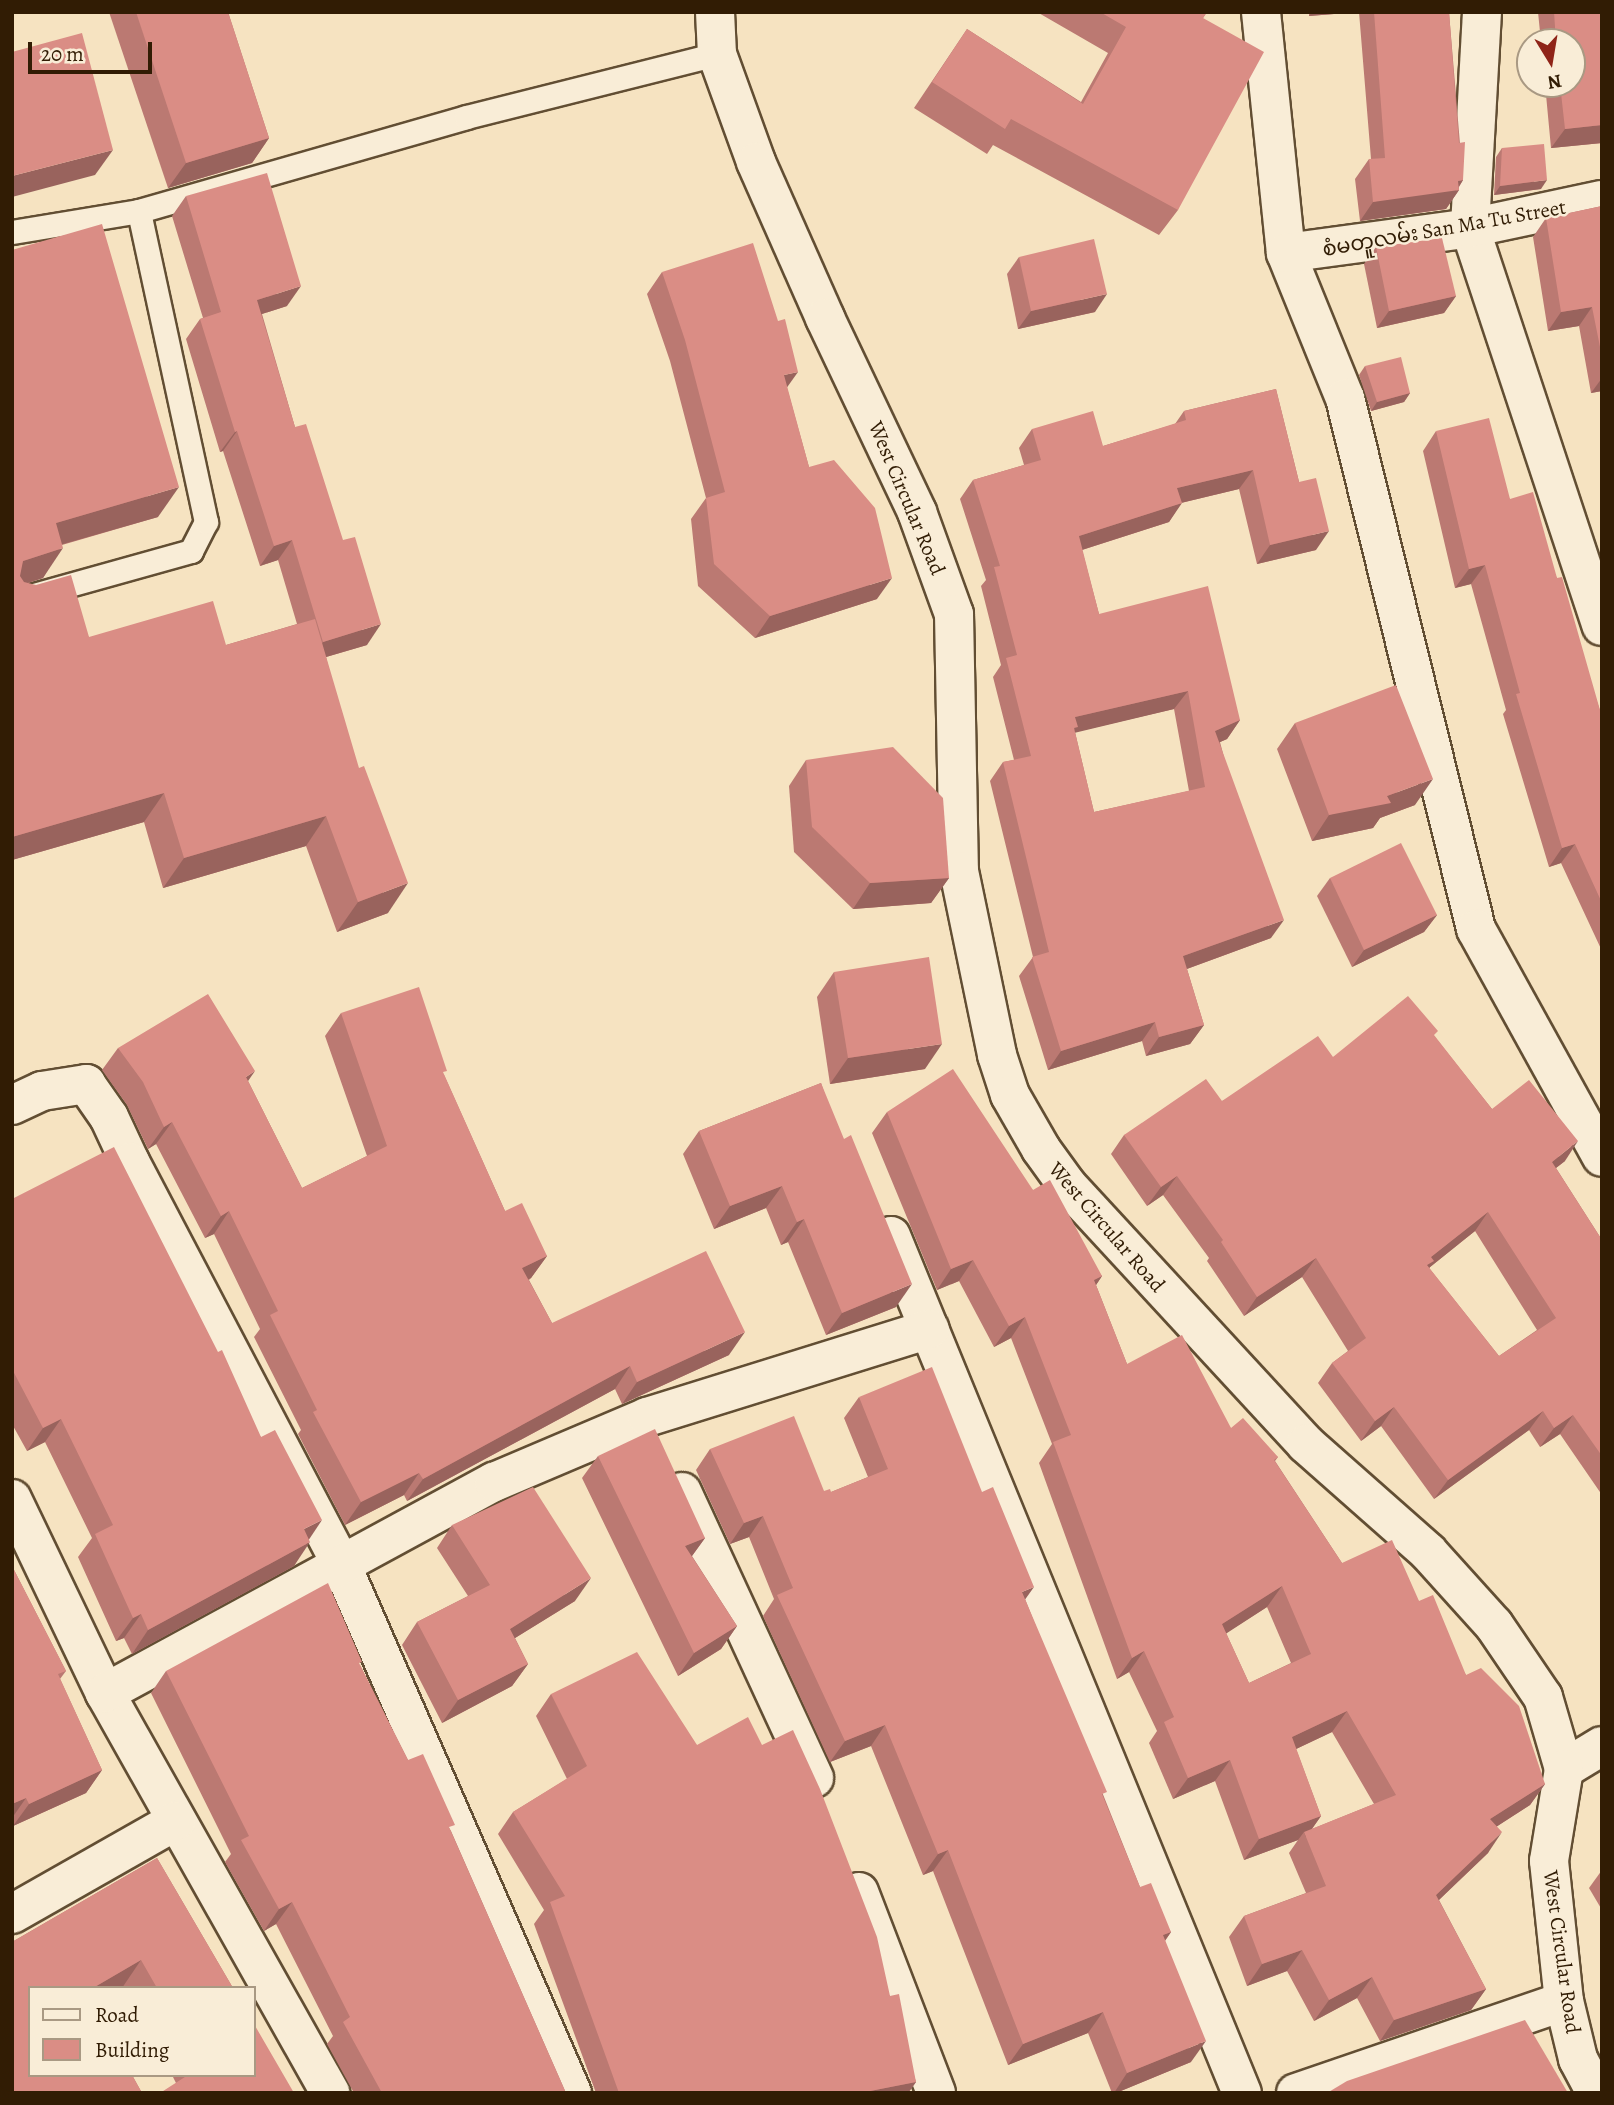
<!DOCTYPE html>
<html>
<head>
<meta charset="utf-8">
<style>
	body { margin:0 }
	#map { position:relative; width:1614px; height:2105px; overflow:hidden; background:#f6e3c1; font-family:Alegreya,"Noto Sans Myanmar",serif }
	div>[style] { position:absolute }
	.roads { filter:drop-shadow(2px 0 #624e33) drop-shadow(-2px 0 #624e33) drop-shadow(0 2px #624e33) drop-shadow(0 -2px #624e33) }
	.lane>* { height:23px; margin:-11.5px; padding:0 11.5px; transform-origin:11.5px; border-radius:11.5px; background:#f9edd7 }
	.street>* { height:38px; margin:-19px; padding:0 19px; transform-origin:19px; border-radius:19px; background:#f9edd7 }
	.secondary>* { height:38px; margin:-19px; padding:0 19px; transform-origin:19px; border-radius:19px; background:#f9edd7 }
	.wall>* { inset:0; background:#bb7972 }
	.shaded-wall>* { inset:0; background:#99635d }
	.building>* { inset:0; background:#da8d85 }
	span { translate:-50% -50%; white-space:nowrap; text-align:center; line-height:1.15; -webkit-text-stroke:5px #f9edd7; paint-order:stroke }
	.street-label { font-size:21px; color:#311c04 }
	.frame { position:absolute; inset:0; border:14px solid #311c04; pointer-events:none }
	.legend { position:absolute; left:28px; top:1986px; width:228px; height:91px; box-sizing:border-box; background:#f9edd7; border:2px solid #a99983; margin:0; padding:9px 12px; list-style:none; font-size:21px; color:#311c04 }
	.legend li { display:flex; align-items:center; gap:14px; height:35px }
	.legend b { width:35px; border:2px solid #a99983 }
	.north { position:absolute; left:1516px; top:28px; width:70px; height:70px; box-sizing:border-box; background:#f9edd7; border:2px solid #a99983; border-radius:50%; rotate:169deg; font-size:19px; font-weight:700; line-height:28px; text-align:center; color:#311c04 }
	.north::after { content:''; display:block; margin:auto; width:24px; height:32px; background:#8f2418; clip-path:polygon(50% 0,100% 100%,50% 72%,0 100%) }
	.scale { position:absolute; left:28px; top:42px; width:124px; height:32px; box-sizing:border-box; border:4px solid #311c04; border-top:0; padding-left:9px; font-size:21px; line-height:24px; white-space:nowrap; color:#311c04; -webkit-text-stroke:5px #f9edd7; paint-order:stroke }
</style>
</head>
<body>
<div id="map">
	<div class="roads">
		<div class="lane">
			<div style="left:12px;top:232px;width:129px;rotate:-9.4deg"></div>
			<div style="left:139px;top:211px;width:340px;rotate:-16deg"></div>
			<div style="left:466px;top:117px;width:259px;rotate:-14.1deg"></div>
			<div style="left:12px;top:601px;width:186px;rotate:-15.6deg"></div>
			<div style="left:191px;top:551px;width:33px;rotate:-63deg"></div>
			<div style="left:206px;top:522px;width:318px;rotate:-102.2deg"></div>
		</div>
		<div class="street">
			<div style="left:1261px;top:12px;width:242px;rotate:84.1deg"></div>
			<div style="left:1286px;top:253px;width:157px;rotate:67.9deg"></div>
			<div style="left:1345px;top:398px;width:547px;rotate:76.14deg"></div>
			<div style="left:1476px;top:929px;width:260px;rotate:61.1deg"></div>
			<div style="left:1482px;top:12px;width:216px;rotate:93.2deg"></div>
			<div style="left:1470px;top:228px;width:419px;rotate:71.7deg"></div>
			<div style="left:1286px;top:253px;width:186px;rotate:-7.7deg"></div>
			<div style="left:1470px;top:228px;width:135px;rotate:-12deg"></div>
			<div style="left:12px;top:1105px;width:33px;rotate:-25deg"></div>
			<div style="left:42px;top:1091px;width:45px;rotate:-9deg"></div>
			<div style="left:86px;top:1084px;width:40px;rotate:55.1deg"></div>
			<div style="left:109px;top:1117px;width:50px;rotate:65deg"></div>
			<div style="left:130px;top:1162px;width:454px;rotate:62.3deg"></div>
			<div style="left:341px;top:1564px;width:577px;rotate:66.41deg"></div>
			<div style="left:891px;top:1236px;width:926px;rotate:67.73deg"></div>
			<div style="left:682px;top:1492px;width:315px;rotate:65.2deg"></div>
			<div style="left:12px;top:1499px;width:215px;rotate:64.4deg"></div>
			<div style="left:105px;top:1693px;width:459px;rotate:60.6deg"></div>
			<div style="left:105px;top:1693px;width:443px;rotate:-28.5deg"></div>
			<div style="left:494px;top:1482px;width:166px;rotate:-23deg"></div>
			<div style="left:647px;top:1417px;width:296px;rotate:-17.3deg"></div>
			<div style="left:1564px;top:1769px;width:44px;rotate:-31.2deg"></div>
			<div style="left:859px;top:1892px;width:215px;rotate:69deg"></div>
			<div style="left:12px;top:1914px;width:189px;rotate:-29.6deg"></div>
			<div style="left:1296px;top:2093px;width:283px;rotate:-18.9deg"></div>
		</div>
		<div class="secondary">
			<div style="left:715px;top:12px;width:42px;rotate:87.3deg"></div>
			<div style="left:717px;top:54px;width:115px;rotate:70.1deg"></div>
			<div style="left:756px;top:162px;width:171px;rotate:66.1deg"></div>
			<div style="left:825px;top:318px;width:215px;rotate:64.6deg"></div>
			<div style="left:917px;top:512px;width:109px;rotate:70.1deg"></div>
			<div style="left:954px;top:614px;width:257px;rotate:88.9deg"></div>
			<div style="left:959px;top:871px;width:188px;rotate:78.3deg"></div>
			<div style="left:997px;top:1055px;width:42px;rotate:72deg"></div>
			<div style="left:1010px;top:1095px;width:62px;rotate:60.1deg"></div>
			<div style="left:1041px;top:1149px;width:44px;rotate:54.2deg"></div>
			<div style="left:1067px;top:1185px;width:352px;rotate:47.3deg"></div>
			<div style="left:1306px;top:1444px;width:163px;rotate:41.5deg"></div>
			<div style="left:1428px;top:1552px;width:98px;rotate:47.9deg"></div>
			<div style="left:1494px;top:1625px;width:87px;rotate:55.8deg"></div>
			<div style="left:1543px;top:1697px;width:75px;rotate:73.7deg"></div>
			<div style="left:1564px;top:1769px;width:93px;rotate:99.3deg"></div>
			<div style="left:1549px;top:1861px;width:141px;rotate:83.9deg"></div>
			<div style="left:1564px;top:2001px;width:60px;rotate:76.4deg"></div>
			<div style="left:1578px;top:2059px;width:38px;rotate:62deg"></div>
		</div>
	</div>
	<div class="wall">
		<div style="clip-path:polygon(109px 12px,228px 12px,269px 138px,252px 163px,168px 188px)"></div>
		<div style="clip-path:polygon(1037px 12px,1207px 12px,1203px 18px,1178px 210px,1159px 235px,993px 145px,987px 154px,914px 108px,967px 29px,1081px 102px,1108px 53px)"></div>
		<div style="clip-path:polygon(1309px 12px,1449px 12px,1463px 180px,1459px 187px,1459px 190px,1446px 209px,1360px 221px,1355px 179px,1369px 159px,1371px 159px,1359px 12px,1309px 16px)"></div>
		<div style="clip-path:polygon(1538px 12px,1602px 12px,1602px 143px,1551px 148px,1545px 84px,1572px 84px,1572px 42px,1541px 42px)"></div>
		<div style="clip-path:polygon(1502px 148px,1541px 189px,1494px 195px,1496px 157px)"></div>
		<div style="clip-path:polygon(186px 196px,287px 306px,262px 314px,295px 427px,367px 645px,326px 657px,388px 913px,337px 932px,306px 846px,163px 888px,144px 822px,12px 860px,12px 250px,158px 517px,62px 545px,43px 578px,28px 583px,89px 637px,226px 645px,297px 624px,278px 560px,260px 566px,223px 451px,220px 452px,186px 339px,200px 319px,203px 318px,172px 216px)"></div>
		<div style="clip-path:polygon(1602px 206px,1602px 391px,1591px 393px,1579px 326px,1548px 331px,1533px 237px,1546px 218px)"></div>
		<div style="clip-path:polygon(1376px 247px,1456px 296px,1444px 313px,1377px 328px,1364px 264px)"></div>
		<div style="clip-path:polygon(1019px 257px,1095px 312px,1018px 329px,1007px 274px)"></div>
		<div style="clip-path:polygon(662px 272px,787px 388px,809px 467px,877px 599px,755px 638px,698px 586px,691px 519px,706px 498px,670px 361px,647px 294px)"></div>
		<div style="clip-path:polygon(1365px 366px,1410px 393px,1404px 402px,1371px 411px,1359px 375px)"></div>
		<div style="clip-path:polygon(evenodd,1276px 389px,1316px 550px,1257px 564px,1239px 489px,1181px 503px,1169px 522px,1082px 550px,1099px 614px,1240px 720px,1227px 739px,1220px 742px,1271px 938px,1187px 969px,1204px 1025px,1190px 1044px,1146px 1056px,1142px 1041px,1048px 1070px,1019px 976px,1033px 957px,990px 781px,1003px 762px,1014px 760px,993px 677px,1001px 665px,981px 586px,986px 580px,960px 499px,973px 480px,1024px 465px,1019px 448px,1032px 429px,1103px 446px,1175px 424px,1184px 411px,1276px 389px,1174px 709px,1189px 791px,1094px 812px,1075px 732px,1174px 709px)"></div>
		<div style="clip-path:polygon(1436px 431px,1510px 499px,1557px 578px,1602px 717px,1602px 951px,1561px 863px,1549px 867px,1503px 714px,1506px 710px,1471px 584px,1455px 588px,1423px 451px)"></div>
		<div style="clip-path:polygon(1295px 723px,1415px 805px,1380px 818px,1373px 828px,1312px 841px,1277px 749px)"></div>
		<div style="clip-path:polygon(806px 760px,949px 878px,931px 903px,853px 909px,794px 852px,789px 786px)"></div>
		<div style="clip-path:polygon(1330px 878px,1437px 915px,1424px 932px,1352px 967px,1317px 896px)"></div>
		<div style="clip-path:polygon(834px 972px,925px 1069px,830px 1084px,817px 997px)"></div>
		<div style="clip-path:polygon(341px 1013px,444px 1075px,505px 1211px,547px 1256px,531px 1278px,529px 1280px,552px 1323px,729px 1355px,622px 1404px,615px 1389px,407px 1501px,404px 1495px,345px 1525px,298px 1434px,301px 1430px,254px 1337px,260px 1329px,214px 1234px,205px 1238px,156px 1144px,148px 1149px,127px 1105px,102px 1070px,118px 1048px,248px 1081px,302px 1188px,367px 1156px,325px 1036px)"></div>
		<div style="clip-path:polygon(evenodd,1434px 1036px,1492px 1109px,1565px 1161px,1556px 1168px,1602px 1240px,1602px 1495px,1560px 1434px,1540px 1447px,1529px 1430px,1434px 1499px,1381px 1426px,1361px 1441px,1318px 1383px,1332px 1363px,1348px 1351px,1302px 1277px,1244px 1316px,1207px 1261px,1209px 1258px,1163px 1195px,1147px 1206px,1111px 1154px,1124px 1135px,1222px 1101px,1333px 1057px,1434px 1036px,1475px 1231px,1537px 1330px,1499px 1356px,1429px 1268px,1475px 1231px)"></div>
		<div style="clip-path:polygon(821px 1083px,896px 1307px,826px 1335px,788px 1242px,781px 1245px,766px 1208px,714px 1229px,683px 1154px,699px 1131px)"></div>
		<div style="clip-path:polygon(evenodd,887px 1112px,1033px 1190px,1102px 1276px,1096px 1285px,1127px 1364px,1278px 1457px,1275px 1461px,1342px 1563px,1419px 1601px,1466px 1675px,1545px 1784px,1530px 1805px,1497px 1826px,1488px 1853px,1439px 1900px,1486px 1989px,1471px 2010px,1380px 2041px,1357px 1998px,1314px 2021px,1287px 1971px,1247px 1986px,1229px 1937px,1244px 1916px,1306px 1893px,1289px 1853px,1298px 1840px,1244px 1860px,1215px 1781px,1173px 1799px,1149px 1743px,1157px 1731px,1129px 1672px,1117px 1679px,1039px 1463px,1052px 1444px,1011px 1338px,994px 1347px,959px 1281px,937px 1290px,872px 1133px,887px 1112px,1267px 1607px,1291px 1663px,1249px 1683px,1226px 1633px,1267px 1607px,887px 1112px,1332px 1732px,1374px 1804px,1312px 1829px,1321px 1816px,1296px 1749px,1332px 1732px)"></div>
		<div style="clip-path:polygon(12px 1199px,261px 1437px,309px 1539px,294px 1566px,132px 1654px,124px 1638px,116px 1641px,78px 1557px,92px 1538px,45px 1442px,27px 1451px,12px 1424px)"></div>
		<div style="clip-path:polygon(859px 1397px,1025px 1599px,1140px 1887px,1171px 1932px,1165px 1941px,1191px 2062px,1116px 2093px,1112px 2093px,1088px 2033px,1008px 2065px,933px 1871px,923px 1875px,871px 1746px,830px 1762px,763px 1616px,774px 1599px,749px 1537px,730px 1544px,696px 1470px,710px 1449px,824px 1491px,831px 1492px,868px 1477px,844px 1418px)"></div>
		<div style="clip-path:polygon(598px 1456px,705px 1538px,692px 1556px,737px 1626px,721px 1649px,678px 1676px,582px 1478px)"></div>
		<div style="clip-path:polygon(452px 1525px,575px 1601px,515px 1638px,528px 1664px,512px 1686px,442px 1723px,402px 1645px,417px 1622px,468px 1596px,437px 1548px)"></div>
		<div style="clip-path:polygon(12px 1566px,66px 1671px,60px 1679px,102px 1770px,86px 1793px,13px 1826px)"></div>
		<div style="clip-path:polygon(360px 1665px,408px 1760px,451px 1831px,566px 2093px,354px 2093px,327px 2044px,333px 2036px,276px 1924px,264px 1931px,225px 1862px,231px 1854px,151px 1693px,166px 1671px)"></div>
		<div style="clip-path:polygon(551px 1694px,697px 1745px,890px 1996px,916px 2082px,908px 2093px,596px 2093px,534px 1924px,544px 1910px,498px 1834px,513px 1812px,567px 1779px,536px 1716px)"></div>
		<div style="clip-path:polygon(157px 1858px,233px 1988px,30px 1988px,30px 2075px,132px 2075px,142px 2093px,12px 2093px,12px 1942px)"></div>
		<div style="clip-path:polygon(1602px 1870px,1602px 1910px,1589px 1888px)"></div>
		<div style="clip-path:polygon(172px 2075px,254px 2075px,176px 2083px)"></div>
	</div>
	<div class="shaded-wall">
		<div style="clip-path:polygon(1312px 12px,1359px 12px,1309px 16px)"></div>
		<div style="clip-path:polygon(1602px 125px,1602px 143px,1551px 148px,1565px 129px)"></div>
		<div style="clip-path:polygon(269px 138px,252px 163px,168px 188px,186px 163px)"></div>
		<div style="clip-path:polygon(113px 150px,95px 175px,12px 197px,12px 176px)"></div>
		<div style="clip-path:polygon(1463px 180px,1456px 191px,1459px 190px,1446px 209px,1360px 221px,1373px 202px)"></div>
		<div style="clip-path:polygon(1547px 180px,1541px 189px,1494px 195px,1500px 186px)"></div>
		<div style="clip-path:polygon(301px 286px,287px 306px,243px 320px,257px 300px)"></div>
		<div style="clip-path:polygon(1107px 294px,1095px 312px,1018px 329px,1031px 311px)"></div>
		<div style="clip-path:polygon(1456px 296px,1444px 313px,1377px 328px,1389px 311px)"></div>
		<div style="clip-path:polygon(1592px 307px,1579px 326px,1548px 331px,1561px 312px)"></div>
		<div style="clip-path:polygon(798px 372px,783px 393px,784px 375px)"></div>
		<div style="clip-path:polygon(1602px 378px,1602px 391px,1591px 393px)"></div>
		<div style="clip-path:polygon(1410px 393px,1404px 402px,1371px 411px,1377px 402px)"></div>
		<div style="clip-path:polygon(237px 431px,223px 451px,220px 452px,235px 432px)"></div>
		<div style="clip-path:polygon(1253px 470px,1239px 489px,1164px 507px,1177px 488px)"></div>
		<div style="clip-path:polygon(179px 487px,158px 517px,35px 552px,56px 523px)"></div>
		<div style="clip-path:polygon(1182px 503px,1169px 522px,1066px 555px,1079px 536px)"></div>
		<div style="clip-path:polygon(1329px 531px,1316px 550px,1257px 564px,1270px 545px)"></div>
		<div style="clip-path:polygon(292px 540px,278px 560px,260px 566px,274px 546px)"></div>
		<div style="clip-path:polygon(63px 548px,43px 578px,12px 588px,23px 561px)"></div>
		<div style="clip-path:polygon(1485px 565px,1471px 584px,1455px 588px,1469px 569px)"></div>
		<div style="clip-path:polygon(892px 578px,877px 599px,755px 638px,770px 616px)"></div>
		<div style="clip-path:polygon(381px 624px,367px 645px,309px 662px,323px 642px)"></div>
		<div style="clip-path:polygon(1188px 691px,1174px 709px,1074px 733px,1075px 717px)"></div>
		<div style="clip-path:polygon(1240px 720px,1227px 739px,1202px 750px,1215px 731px)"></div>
		<div style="clip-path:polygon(1433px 779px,1415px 805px,1380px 818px,1373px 828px,1312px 841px,1329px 815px,1387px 796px)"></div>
		<div style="clip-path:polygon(164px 793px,144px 822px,12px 860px,12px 837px)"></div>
		<div style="clip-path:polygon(326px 816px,306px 846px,163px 888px,184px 858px)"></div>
		<div style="clip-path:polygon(1575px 844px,1561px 863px,1549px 867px,1562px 848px)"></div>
		<div style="clip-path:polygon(949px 878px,931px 903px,853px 909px,870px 883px)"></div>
		<div style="clip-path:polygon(408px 883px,388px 913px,337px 932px,358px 902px)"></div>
		<div style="clip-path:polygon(1437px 915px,1424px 932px,1352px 967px,1364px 950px)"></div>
		<div style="clip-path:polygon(1284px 920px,1271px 938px,1170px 975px,1183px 956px)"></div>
		<div style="clip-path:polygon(1155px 1022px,1142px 1041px,1048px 1070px,1061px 1051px)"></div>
		<div style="clip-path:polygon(1204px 1025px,1190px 1044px,1146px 1056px,1159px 1037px)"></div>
		<div style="clip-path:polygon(942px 1044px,925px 1069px,830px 1084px,848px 1058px)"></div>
		<div style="clip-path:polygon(255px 1071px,239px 1094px,246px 1077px)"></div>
		<div style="clip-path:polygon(172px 1122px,156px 1144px,148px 1149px,164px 1127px)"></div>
		<div style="clip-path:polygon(1578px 1141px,1565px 1161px,1539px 1181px,1552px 1162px)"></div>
		<div style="clip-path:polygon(1177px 1176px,1163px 1195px,1147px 1206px,1161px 1187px)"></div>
		<div style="clip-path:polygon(782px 1186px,766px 1208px,714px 1229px,730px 1206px)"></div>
		<div style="clip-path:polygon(229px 1211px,214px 1234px,205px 1238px,221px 1216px)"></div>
		<div style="clip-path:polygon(1488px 1212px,1475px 1231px,1430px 1267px,1420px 1280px,1431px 1257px)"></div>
		<div style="clip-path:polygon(804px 1219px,788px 1242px,781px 1245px,797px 1222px)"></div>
		<div style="clip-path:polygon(547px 1256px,531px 1278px,506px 1290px,522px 1268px)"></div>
		<div style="clip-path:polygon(1316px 1258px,1302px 1277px,1244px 1316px,1257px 1297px)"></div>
		<div style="clip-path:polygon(973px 1260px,959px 1281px,937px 1290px,951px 1269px)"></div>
		<div style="clip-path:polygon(1102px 1276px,1088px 1297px,1094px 1280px)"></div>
		<div style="clip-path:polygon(912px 1284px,896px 1307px,826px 1335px,842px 1313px)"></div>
		<div style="clip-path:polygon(1025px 1317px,1011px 1338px,994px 1347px,1009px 1326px)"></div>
		<div style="clip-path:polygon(745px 1332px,729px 1355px,622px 1404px,637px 1382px)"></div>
		<div style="clip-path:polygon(630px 1366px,615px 1389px,407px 1501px,423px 1479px)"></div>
		<div style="clip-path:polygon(1394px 1407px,1381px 1426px,1361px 1441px,1375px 1421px)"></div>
		<div style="clip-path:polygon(1543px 1411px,1529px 1430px,1434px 1499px,1448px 1480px)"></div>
		<div style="clip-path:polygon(1573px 1415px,1560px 1434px,1540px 1447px,1554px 1428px)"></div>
		<div style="clip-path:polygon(61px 1419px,45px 1442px,27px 1451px,43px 1428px)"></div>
		<div style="clip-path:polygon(419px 1473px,404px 1495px,345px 1525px,361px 1502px)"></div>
		<div style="clip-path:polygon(763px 1516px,749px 1537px,730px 1544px,744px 1523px)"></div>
		<div style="clip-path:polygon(322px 1520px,306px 1544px,304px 1529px)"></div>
		<div style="clip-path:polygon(705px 1538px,689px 1560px,685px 1546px)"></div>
		<div style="clip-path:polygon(310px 1542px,294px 1566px,132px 1654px,148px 1630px)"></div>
		<div style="clip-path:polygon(591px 1578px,575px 1601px,494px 1651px,510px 1629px)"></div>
		<div style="clip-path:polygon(1282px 1586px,1267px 1607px,1207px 1646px,1222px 1624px)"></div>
		<div style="clip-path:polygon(1034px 1587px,1019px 1608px,1022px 1592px)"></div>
		<div style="clip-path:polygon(141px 1614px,124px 1638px,116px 1641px,133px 1618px)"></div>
		<div style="clip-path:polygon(737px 1626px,721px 1649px,678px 1676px,694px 1653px)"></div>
		<div style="clip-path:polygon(1144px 1651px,1129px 1672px,1117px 1679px,1132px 1658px)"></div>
		<div style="clip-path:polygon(528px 1664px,512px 1686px,442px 1723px,458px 1700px)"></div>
		<div style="clip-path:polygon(1347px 1711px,1332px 1732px,1277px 1758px,1292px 1737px)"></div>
		<div style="clip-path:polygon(885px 1725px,871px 1746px,830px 1762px,845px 1741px)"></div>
		<div style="clip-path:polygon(1230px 1760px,1215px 1781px,1173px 1799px,1188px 1778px)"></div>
		<div style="clip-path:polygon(102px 1770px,86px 1793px,13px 1826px,29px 1804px)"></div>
		<div style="clip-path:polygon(1545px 1784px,1530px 1805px,1476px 1840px,1490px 1819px)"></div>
		<div style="clip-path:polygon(26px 1798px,12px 1818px,12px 1804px)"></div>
		<div style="clip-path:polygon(1321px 1816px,1306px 1837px,1304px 1832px,1298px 1840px,1244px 1860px,1259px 1839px)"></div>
		<div style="clip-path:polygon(1502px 1832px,1488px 1853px,1421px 1917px,1436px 1895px)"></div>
		<div style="clip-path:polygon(948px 1850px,933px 1871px,923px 1875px,938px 1854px)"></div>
		<div style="clip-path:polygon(292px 1902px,276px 1924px,264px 1931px,279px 1909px)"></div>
		<div style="clip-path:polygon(1171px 1932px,1156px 1953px,1163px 1935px)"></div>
		<div style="clip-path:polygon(1302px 1950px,1287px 1971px,1247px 1986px,1262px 1964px)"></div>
		<div style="clip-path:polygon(141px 1960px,122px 1988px,93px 1988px)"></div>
		<div style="clip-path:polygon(1372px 1977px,1357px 1998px,1314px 2021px,1329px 2000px)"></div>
		<div style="clip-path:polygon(1486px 1989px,1471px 2010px,1380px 2041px,1394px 2020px)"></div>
		<div style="clip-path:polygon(1103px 2012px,1088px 2033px,1008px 2065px,1023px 2044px)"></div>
		<div style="clip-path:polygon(1206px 2041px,1191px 2062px,1116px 2093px,1114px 2093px,1127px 2073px)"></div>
		<div style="clip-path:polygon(916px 2082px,908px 2093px,860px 2093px)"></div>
	</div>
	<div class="building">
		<div style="clip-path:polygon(136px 12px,228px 12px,269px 138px,186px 163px)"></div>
		<div style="clip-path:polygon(1100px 12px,1207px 12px,1203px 18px,1264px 52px,1178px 210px,1011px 119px,1005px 129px,932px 82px,967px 29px,1083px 104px,1126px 27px)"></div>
		<div style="clip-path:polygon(1374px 12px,1449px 12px,1459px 143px,1465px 142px,1463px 180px,1458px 181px,1459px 190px,1373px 202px,1369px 159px,1385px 158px)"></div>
		<div style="clip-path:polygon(1554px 12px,1602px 12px,1602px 125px,1565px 129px,1560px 84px,1572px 84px,1572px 42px,1556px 42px)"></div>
		<div style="clip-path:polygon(82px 33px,113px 150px,12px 176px,12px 52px)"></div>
		<div style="clip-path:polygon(1544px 144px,1547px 180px,1500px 186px,1502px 148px)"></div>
		<div style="clip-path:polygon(267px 173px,301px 286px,257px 300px,295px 427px,306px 424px,343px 540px,355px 537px,381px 624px,323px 642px,292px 540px,274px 546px,237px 431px,235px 432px,200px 319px,221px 312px,186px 196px)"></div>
		<div style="clip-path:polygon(1602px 206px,1602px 357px,1592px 307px,1561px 312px,1546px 218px)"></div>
		<div style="clip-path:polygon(102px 224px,179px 487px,56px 523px,63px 548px,23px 561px,20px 576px,24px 582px,36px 585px,71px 575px,89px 637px,213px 601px,226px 645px,315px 619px,359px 768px,364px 766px,408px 883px,358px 902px,326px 816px,184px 858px,164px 793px,12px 837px,12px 250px)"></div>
		<div style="clip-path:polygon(1442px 238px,1456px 296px,1389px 311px,1376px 247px)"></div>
		<div style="clip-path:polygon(1094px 239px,1107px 294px,1031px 311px,1019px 257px)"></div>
		<div style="clip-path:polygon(753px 243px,778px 321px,785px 319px,798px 372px,784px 375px,809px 467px,834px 460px,875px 508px,892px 578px,770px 616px,714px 564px,706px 498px,725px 492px,685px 340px,662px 272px)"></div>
		<div style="clip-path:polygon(1401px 357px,1410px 393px,1377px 402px,1365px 366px)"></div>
		<div style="clip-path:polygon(evenodd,1276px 389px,1299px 482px,1316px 478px,1329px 531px,1270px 545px,1253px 470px,1177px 488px,1182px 503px,1079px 536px,1099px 614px,1208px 586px,1240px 720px,1215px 731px,1284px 920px,1183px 956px,1204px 1025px,1159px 1037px,1155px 1022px,1061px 1051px,1032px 957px,1049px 952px,1003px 762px,1031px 756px,1006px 658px,1017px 655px,994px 567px,1000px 566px,973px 480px,1041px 460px,1032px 429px,1093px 411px,1103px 446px,1186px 420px,1184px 411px,1276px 389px,1188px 691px,1205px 787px,1094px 812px,1074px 728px,1078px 727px,1075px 717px,1188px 691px)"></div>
		<div style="clip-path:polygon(1489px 418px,1510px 499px,1533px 492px,1557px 578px,1562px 577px,1602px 717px,1602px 903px,1575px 844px,1562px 848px,1516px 694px,1520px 693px,1485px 565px,1469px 569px,1436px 431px)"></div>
		<div style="clip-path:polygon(1396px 685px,1433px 779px,1387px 796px,1391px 803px,1329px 815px,1295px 723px)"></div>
		<div style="clip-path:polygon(893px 747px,943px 798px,949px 878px,870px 883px,812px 827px,806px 760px)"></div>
		<div style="clip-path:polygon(1401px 843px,1437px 915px,1364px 950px,1330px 878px)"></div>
		<div style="clip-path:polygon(929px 957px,942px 1044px,848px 1058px,834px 972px)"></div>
		<div style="clip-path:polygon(419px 987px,447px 1071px,443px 1072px,505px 1211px,522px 1203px,547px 1256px,522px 1268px,552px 1323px,706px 1251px,745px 1332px,637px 1382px,630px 1366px,423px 1479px,419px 1473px,361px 1502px,313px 1412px,317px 1410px,270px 1315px,278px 1311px,229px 1211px,221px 1216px,172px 1122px,164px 1127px,143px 1082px,118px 1048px,208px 994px,255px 1071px,246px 1077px,302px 1188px,387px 1146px,341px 1013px)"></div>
		<div style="clip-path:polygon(evenodd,1408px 996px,1438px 1031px,1434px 1035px,1492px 1109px,1529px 1080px,1578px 1141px,1552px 1162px,1602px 1240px,1602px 1456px,1573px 1415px,1554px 1428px,1543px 1411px,1448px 1480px,1394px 1407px,1375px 1421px,1332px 1363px,1366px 1338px,1316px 1258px,1257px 1297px,1221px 1242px,1223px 1240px,1177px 1176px,1161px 1187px,1124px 1135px,1206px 1079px,1222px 1101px,1318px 1036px,1333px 1057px,1408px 996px,1488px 1212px,1556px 1318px,1499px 1356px,1427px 1265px,1434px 1261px,1431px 1257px,1488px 1212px)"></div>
		<div style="clip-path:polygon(evenodd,953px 1069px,1033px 1190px,1050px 1180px,1102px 1276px,1094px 1280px,1127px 1364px,1182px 1335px,1231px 1428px,1243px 1418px,1278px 1457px,1274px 1460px,1342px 1563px,1392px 1540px,1419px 1601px,1433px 1595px,1466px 1675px,1481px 1668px,1519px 1706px,1545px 1784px,1490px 1819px,1502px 1832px,1436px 1895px,1486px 1989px,1394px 2020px,1372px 1977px,1329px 2000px,1302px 1950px,1262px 1964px,1244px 1916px,1326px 1886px,1304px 1832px,1396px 1795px,1347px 1711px,1292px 1737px,1321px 1816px,1259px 1839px,1230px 1760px,1188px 1778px,1164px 1722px,1174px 1717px,1144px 1651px,1132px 1658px,1053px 1442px,1071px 1435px,1025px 1317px,1009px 1326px,973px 1260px,951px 1269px,887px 1112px,953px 1069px,1282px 1586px,1311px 1654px,1249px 1683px,1222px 1624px,1282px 1586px)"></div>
		<div style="clip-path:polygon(821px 1083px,844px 1139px,851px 1135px,912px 1284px,842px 1313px,804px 1219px,797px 1222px,782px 1186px,730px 1206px,699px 1131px)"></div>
		<div style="clip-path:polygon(114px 1147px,218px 1352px,222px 1350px,261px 1437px,275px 1430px,322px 1520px,304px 1529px,310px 1542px,148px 1630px,141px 1614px,133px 1618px,95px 1534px,113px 1525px,61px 1419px,43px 1428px,12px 1369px,12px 1199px)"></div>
		<div style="clip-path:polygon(932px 1367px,982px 1492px,993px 1487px,1034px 1587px,1022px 1592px,1107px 1792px,1102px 1794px,1140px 1887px,1151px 1883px,1171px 1932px,1163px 1935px,1206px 2041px,1127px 2073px,1103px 2012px,1023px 2044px,948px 1850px,938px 1854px,885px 1725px,845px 1741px,777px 1595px,793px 1588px,763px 1516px,744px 1523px,710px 1449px,794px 1416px,824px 1491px,830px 1489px,831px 1492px,888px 1469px,859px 1397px)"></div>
		<div style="clip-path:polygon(655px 1429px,705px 1538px,685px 1546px,737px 1626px,694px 1653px,598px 1456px)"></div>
		<div style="clip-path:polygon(533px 1487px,591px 1578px,510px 1629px,528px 1664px,458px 1700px,417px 1622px,490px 1585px,452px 1525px)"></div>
		<div style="clip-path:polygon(12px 1566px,66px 1671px,58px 1674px,102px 1770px,29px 1804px,26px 1798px,12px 1804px)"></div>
		<div style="clip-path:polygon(328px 1583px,362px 1662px,359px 1663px,408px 1760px,423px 1754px,455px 1825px,449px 1827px,566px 2093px,382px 2093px,343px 2022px,350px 2017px,292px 1902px,279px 1909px,241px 1840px,249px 1836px,166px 1671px)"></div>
		<div style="clip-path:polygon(637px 1652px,697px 1745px,748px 1717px,762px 1745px,793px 1730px,820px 1789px,877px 1937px,890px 1996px,899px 1994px,916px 2082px,860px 2093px,619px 2093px,550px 1902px,565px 1896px,513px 1812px,587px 1766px,551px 1694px)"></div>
		<div style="clip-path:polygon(157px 1858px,233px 1988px,157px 1988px,141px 1960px,93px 1988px,30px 1988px,30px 2075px,132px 2075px,142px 2093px,12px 2093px,12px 1942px)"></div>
		<div style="clip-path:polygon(1525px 2020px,1568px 2093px,1327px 2093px,1347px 2081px)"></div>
		<div style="clip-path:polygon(254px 2024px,294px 2093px,160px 2093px,188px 2075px,254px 2075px)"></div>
	</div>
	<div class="street-label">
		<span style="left:1444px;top:228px;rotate:-10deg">စံမတူလမ်း San Ma Tu Street</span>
		<span style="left:907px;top:498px;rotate:67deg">West Circular Road</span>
		<span style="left:1107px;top:1227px;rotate:49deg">West Circular Road</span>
		<span style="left:1562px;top:1952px;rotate:82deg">West Circular Road</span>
	</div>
	<div class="frame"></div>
	<ul class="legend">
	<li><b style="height:9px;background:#f9edd7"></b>Road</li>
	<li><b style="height:19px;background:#da8d85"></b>Building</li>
	</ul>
	<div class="north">N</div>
	<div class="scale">20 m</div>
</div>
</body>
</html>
